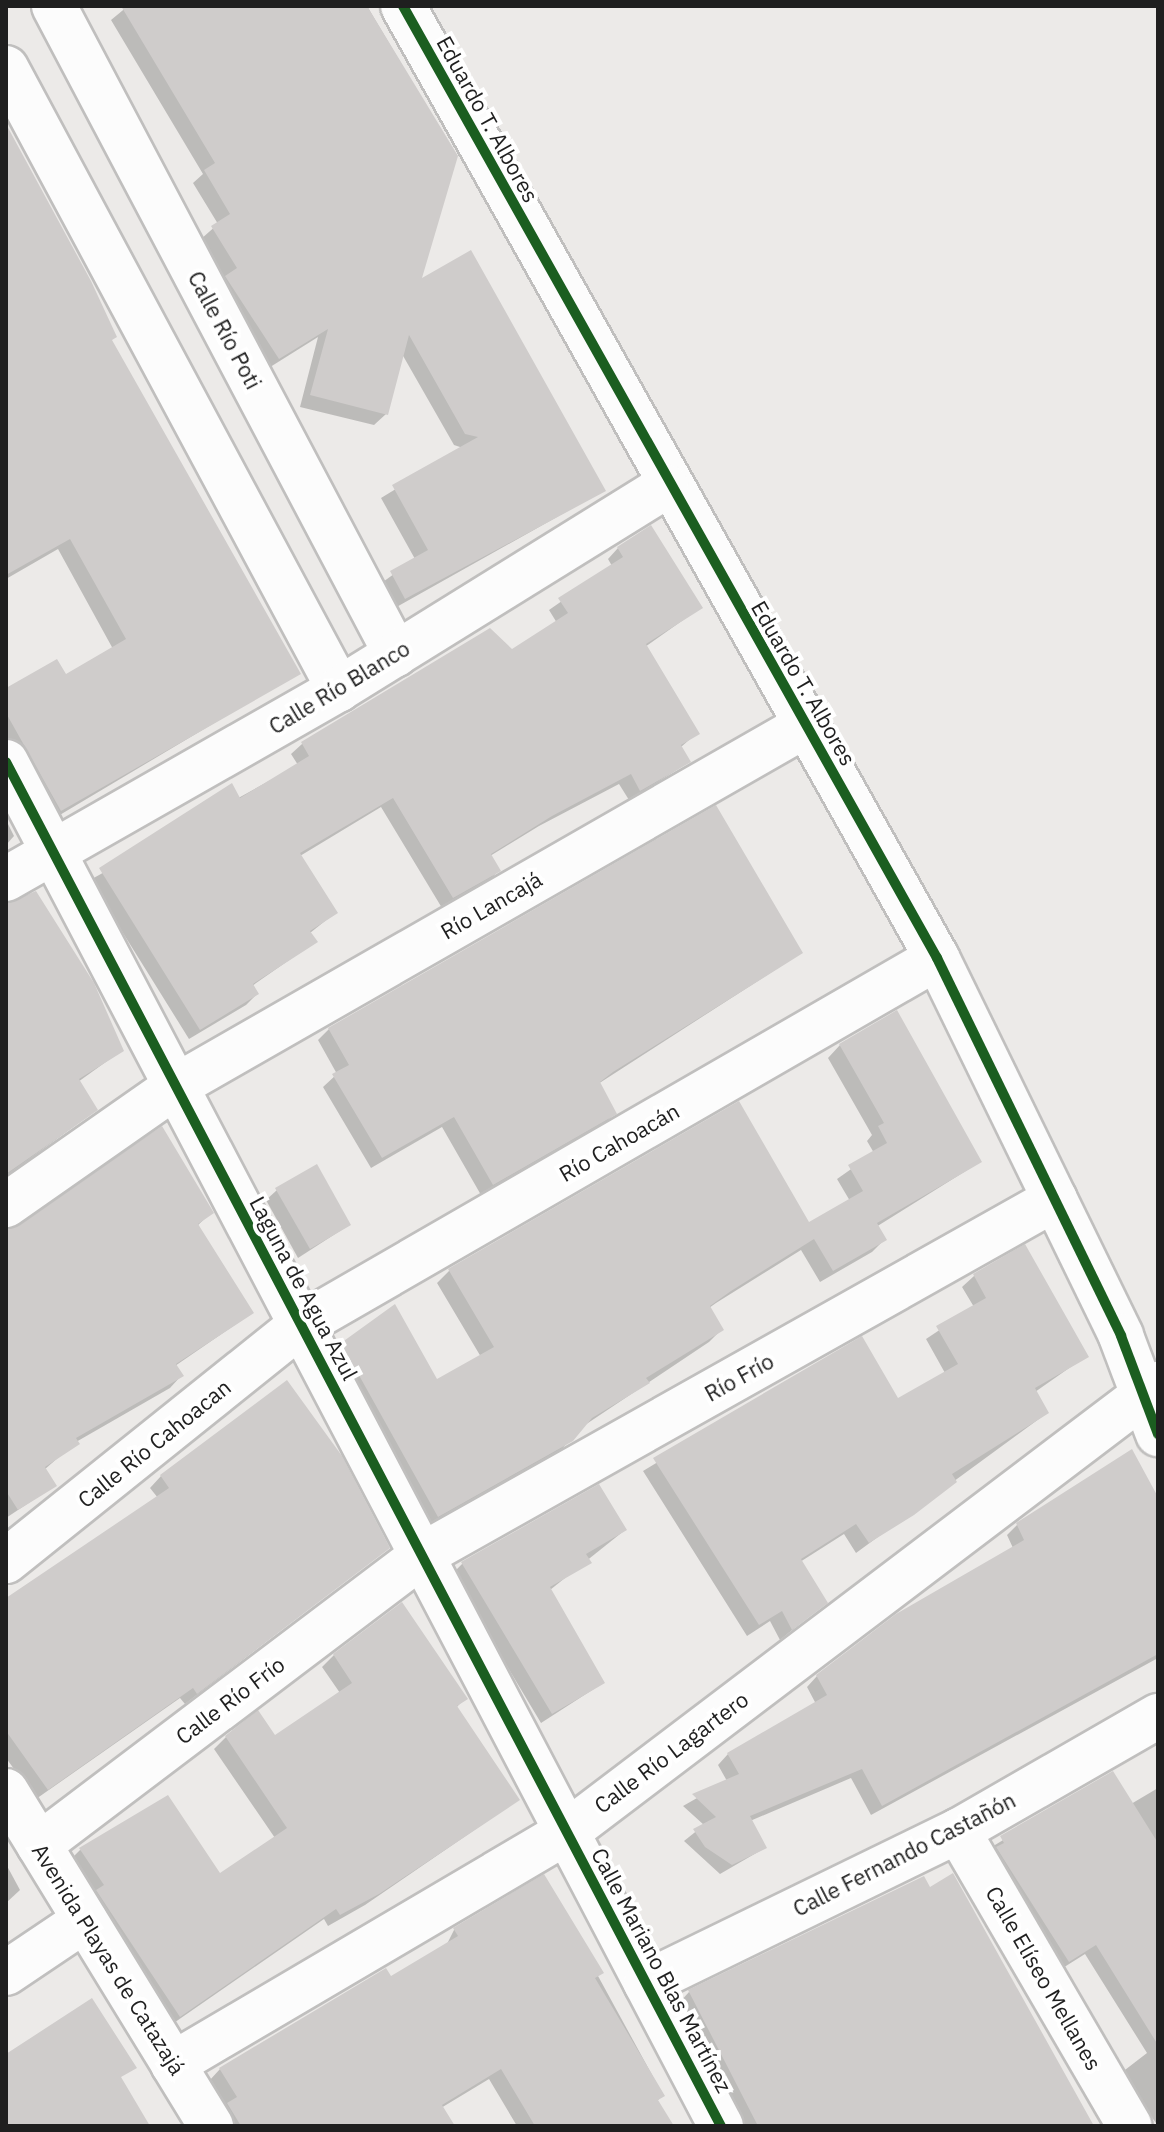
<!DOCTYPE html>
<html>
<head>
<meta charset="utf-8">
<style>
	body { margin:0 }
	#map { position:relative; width:1164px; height:2132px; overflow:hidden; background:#eceae8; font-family:"IBM Plex Sans",sans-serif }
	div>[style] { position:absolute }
	.shadow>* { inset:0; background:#0003 }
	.building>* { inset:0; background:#cfcccb }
	.roads { filter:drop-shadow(2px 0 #c0bfbe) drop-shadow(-2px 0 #c0bfbe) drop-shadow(0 2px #c0bfbe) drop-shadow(0 -2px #c0bfbe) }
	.minor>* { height:44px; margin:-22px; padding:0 22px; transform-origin:22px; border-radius:22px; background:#fcfcfc }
	.tertiary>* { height:44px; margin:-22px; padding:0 22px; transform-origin:22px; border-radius:22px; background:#fcfcfc }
	.cycleway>* { height:10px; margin:-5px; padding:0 5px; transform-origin:5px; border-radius:5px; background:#1b5e20 }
	span { translate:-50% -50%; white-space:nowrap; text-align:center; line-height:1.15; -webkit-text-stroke:8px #fff; paint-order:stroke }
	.street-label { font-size:22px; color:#1f1f1f }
	.frame { position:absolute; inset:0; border:8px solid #1f1f1f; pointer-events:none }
</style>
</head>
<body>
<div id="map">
	<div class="shadow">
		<div style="clip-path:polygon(367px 6px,456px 156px,419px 282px,603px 491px,393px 609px,380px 584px,415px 559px,381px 498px,463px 448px,454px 445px,402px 354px,386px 414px,374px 425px,300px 407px,318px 337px,267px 369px,214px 289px,225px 279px,201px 239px,218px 224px,193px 183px,203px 174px,111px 20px,128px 6px)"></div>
		<div style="clip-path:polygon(6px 129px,110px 341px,298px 673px,48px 822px,6px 752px,6px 690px,65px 677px,113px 649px,58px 549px,6px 579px)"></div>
		<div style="clip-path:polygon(618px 548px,700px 608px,645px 647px,697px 733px,681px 747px,689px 762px,629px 800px,619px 784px,539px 826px,490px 856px,498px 871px,488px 882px,442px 908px,381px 807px,300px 856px,335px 913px,310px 933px,315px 942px,252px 986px,257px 994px,246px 1005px,189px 1039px,90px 880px,298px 765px,291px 754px,302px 744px,512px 651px,557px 623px,549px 610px,612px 566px,608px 559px)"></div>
		<div style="clip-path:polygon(6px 820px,14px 836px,6px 845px)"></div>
		<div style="clip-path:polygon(6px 906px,121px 1051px,78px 1082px,96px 1110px,6px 1176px)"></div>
		<div style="clip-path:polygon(801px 953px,598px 1084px,615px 1113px,604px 1124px,481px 1195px,442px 1127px,371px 1168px,323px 1087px,337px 1074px,318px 1040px,329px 1029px)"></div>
		<div style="clip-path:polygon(840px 1045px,980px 1162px,876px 1227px,884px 1240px,872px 1252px,820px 1282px,801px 1250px,716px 1303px,709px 1308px,722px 1329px,709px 1342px,582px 1427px,558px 1453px,425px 1528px,329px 1357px,342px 1344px,436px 1382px,481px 1357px,437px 1283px,449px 1271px,808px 1225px,850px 1201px,837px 1179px,874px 1153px,867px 1141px,872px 1135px,828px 1058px)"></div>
		<div style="clip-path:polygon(277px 1190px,349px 1225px,298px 1258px,266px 1200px)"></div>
		<div style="clip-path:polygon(212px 1212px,197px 1226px,252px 1313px,175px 1366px,181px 1376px,170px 1388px,76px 1442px,44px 1470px,54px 1486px,6px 1518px,6px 1229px)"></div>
		<div style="clip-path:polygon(1024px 1247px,1082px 1359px,1035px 1392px,1047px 1413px,856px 1553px,844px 1534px,800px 1562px,825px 1603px,780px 1640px,770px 1621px,747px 1636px,643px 1471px,861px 1339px,897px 1401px,945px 1373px,926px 1339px,974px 1307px,962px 1287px,974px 1276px)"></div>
		<div style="clip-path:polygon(161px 1476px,387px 1548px,185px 1704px,180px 1698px,36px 1799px,6px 1758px,6px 1602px,158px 1498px,150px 1488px)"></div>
		<div style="clip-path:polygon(1158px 1501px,1158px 1658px,871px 1815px,851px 1778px,750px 1821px,765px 1848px,720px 1874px,684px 1841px,704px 1825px,683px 1806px,727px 1781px,718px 1765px,728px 1754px,816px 1704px,807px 1687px,817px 1676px,1013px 1548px,1007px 1535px,1017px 1525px)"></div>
		<div style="clip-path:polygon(625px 1530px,550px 1590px,603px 1683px,541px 1723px,452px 1574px,463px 1563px)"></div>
		<div style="clip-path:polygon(334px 1655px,465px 1698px,456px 1708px,518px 1800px,365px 1905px,328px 1926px,324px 1919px,168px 2027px,69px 1861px,80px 1850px,219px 1876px,275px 1838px,214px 1749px,226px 1737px,274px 1738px,340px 1693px,322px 1667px)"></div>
		<div style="clip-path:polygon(1112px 1774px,1131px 1804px,1158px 1788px,1158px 2126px,1121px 2073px,1147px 2053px,1085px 1954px,1058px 1971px,990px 1848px)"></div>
		<div style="clip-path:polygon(6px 1864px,20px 1890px,6px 1903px)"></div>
		<div style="clip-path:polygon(544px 1877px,663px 2095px,656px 2102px,670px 2126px,517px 2126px,489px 2079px,441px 2108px,453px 2126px,223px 2126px,217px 2116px,226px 2107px,209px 2081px,220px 2069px,391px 1979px,446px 1946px,454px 1930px)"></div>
		<div style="clip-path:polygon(689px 1992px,1093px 2126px,734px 2126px,678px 2004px)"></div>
	</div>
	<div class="building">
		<div style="clip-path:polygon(121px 6px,367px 6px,458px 156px,422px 278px,471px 250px,606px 491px,405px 599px,390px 571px,428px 550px,392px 485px,478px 437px,465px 434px,409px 335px,388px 415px,310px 395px,328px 329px,279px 359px,225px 276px,237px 268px,211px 226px,230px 214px,204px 170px,215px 163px)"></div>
		<div style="clip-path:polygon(6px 124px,91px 281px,117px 337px,112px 340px,301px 674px,61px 811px,6px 713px,6px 688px,57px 659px,66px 674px,126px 639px,70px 539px,6px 575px)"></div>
		<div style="clip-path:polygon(651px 525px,703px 608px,646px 644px,700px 734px,681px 745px,691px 762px,640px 791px,631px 774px,552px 816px,491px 854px,501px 871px,453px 898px,393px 798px,300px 853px,338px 913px,310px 931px,318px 942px,253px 984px,259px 994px,200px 1030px,99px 868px,232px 783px,240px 798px,309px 756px,301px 742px,490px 628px,512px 649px,568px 613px,558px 598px,623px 557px,617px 547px)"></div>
		<div style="clip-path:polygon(716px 805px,803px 953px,613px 1072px,600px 1082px,617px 1114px,493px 1185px,454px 1117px,382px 1158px,332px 1074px,349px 1065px,328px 1028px)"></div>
		<div style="clip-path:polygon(36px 891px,94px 983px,124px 1051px,79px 1079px,98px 1110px,6px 1174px,6px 904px)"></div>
		<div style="clip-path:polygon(897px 1010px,982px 1162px,877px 1223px,887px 1240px,833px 1271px,814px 1239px,731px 1291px,710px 1306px,724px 1330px,646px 1378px,650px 1383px,592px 1418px,573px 1441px,438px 1517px,341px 1343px,395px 1304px,437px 1379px,494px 1347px,448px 1269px,739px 1101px,809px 1222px,863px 1191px,848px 1165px,887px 1143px,878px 1126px,884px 1123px,839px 1044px)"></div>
		<div style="clip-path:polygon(162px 1126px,214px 1213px,198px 1224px,254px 1313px,176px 1364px,184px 1376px,76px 1438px,80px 1444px,45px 1467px,57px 1486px,18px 1510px,6px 1491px,6px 1230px)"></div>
		<div style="clip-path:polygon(317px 1164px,351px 1225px,310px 1249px,275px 1188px)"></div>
		<div style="clip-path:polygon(1025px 1244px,1089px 1357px,1035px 1388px,1049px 1413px,952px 1474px,957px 1482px,914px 1515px,869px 1543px,856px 1524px,801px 1559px,828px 1603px,792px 1630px,782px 1611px,759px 1625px,653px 1458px,862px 1336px,898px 1398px,958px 1364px,936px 1326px,986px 1298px,973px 1274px)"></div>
		<div style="clip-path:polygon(287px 1380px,342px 1456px,390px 1548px,197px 1694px,193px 1688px,48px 1790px,6px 1731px,6px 1598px,169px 1488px,160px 1475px)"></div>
		<div style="clip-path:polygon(1132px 1449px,1158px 1497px,1158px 1654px,882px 1806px,862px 1769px,750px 1816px,767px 1848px,732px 1865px,705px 1847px,693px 1829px,716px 1817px,692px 1794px,739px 1774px,727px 1753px,827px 1695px,816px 1675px,896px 1614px,1024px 1540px,1016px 1523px)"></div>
		<div style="clip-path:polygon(599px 1484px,627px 1530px,586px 1554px,592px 1563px,550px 1587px,605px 1683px,552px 1714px,461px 1562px)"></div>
		<div style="clip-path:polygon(402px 1602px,468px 1699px,457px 1706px,520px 1800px,379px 1894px,340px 1915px,336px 1909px,180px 2017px,96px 1890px,104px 1885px,79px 1848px,168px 1795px,220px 1873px,287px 1828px,225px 1736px,258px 1710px,275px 1735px,352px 1683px,333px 1654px)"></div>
		<div style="clip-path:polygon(1113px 1771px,1158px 1843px,1158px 2045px,1096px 1945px,1069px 1962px,996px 1847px,1004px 1843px,1000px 1836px)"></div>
		<div style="clip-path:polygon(953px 1873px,1094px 2126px,758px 2126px,688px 1990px,924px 1876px,930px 1887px)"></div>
		<div style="clip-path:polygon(544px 1874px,604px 1973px,595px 1978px,665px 2096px,658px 2100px,674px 2126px,535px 2126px,501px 2069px,442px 2105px,455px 2126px,241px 2126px,227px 2103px,237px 2097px,219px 2068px,386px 1968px,391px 1976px,458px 1936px,453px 1928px)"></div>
		<div style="clip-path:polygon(92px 1998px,137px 2068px,121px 2077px,150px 2126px,6px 2126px,6px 2054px)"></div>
	</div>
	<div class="roads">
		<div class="minor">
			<div style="left:54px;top:6px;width:733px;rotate:62.18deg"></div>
			<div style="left:403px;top:6px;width:1092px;rotate:60.71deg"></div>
			<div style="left:937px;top:958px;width:420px;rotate:64deg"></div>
			<div style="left:1121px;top:1336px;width:105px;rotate:69.3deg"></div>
			<div style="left:6px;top:68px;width:705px;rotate:61.8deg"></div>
			<div style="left:6px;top:762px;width:1540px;rotate:62.34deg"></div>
			<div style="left:6px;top:879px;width:383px;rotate:-29.7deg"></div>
			<div style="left:339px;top:689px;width:385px;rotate:-31.8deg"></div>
			<div style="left:6px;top:1205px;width:208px;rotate:-35deg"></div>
			<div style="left:176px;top:1086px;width:726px;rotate:-29.81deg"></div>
			<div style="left:6px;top:1561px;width:378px;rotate:-38.7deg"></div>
			<div style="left:301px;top:1325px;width:734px;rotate:-29.99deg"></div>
			<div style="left:6px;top:1791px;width:320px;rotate:58.5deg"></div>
			<div style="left:958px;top:1831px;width:341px;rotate:59.8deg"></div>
			<div style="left:39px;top:1845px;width:480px;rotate:-37.1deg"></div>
			<div style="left:422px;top:1555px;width:726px;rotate:-29.35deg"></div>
			<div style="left:6px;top:1973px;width:95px;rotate:-33.9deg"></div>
			<div style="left:646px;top:1983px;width:347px;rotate:-26deg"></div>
			<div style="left:958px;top:1831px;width:231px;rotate:-29.9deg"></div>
		</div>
		<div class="tertiary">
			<div style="left:211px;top:2126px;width:73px;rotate:-121.5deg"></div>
			<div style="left:173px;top:2064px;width:457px;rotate:-30.5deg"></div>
			<div style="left:567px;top:1832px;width:742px;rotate:-37.16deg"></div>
		</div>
	</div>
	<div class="cycleway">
		<div style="left:403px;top:6px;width:1092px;rotate:60.71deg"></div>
		<div style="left:937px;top:958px;width:420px;rotate:64deg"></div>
		<div style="left:1121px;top:1336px;width:105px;rotate:69.3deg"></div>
		<div style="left:6px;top:762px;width:1540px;rotate:62.34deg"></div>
	</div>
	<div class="street-label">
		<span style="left:488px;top:119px;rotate:61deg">Eduardo T. Albores</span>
		<span style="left:225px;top:330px;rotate:62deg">Calle Río Poti</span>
		<span style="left:804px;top:683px;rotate:60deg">Eduardo T. Albores</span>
		<span style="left:339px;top:687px;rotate:-31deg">Calle Río Blanco</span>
		<span style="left:491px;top:905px;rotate:-30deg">Río Lancajá</span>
		<span style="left:619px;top:1142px;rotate:-30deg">Río Cahoacán</span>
		<span style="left:304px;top:1288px;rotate:62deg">Laguna de Agua Azul</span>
		<span style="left:739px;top:1377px;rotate:-29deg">Río Frío</span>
		<span style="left:154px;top:1443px;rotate:-39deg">Calle Río Cahoacan</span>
		<span style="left:230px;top:1700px;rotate:-37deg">Calle Río Frío</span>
		<span style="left:671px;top:1752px;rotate:-37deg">Calle Río Lagartero</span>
		<span style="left:904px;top:1854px;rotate:-27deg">Calle Fernando Castañón</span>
		<span style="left:109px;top:1959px;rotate:58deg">Avenida Playas de Catazajá</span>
		<span style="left:662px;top:1970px;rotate:62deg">Calle Mariano Blas Martínez</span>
		<span style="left:1044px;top:1978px;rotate:60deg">Calle Elíseo Mellanes</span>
	</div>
	<div class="frame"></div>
</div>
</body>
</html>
